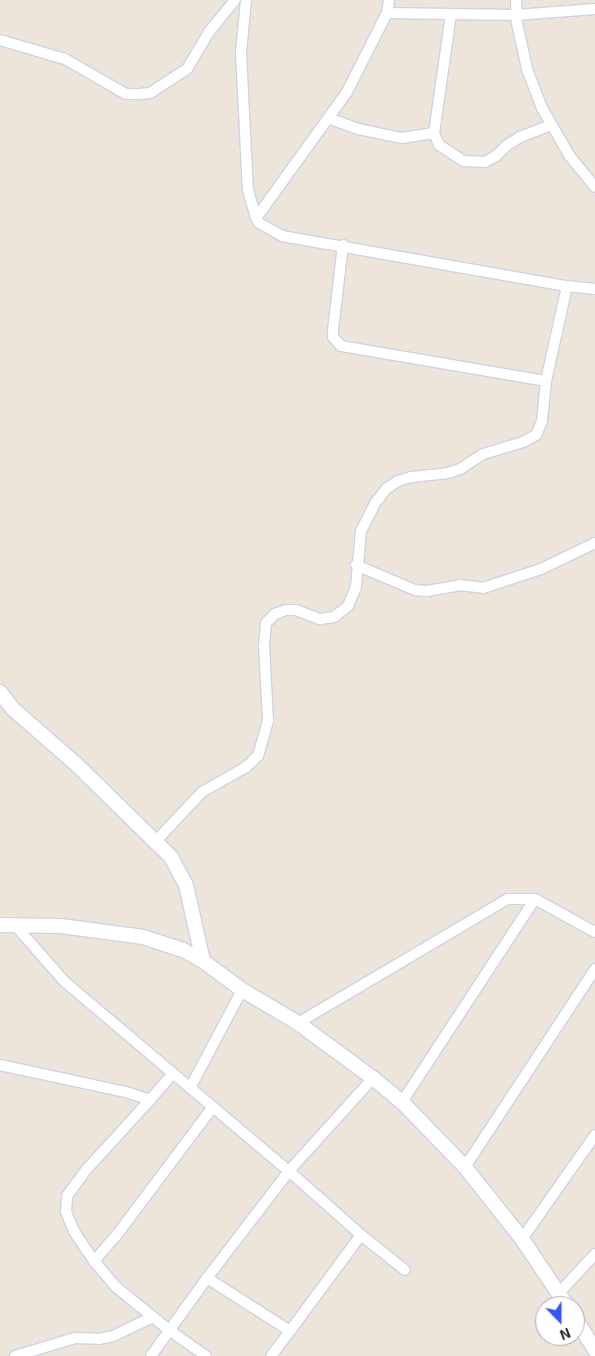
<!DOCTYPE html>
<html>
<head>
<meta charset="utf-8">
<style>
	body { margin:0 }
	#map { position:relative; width:595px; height:1356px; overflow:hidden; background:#ede5d9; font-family:"Exo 2",sans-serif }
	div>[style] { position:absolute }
	.roads { filter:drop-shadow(1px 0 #ced2e4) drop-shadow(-1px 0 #ced2e4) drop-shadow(0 1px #ced2e4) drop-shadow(0 -1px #ced2e4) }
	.street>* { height:10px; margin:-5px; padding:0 5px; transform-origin:5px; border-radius:5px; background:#fff }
	.secondary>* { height:14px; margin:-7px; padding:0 7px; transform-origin:7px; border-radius:7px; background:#fff }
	span { translate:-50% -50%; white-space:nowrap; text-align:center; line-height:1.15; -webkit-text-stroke:4px #fff; paint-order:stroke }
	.north { position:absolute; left:535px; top:1296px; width:50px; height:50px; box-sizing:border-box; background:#fff; border:1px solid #a9a9a9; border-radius:50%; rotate:158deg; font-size:14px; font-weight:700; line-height:20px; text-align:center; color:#292929 }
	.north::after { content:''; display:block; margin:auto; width:18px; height:22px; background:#3553ff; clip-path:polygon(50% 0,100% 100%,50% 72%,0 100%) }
</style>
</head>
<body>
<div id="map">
	<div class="roads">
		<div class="street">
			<div style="left:246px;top:0;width:53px;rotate:95.4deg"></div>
			<div style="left:241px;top:53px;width:137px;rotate:87.1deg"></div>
			<div style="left:248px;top:190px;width:29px;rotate:74deg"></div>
			<div style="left:389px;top:0;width:13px;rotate:99deg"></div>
			<div style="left:387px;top:13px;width:89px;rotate:116.9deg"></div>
			<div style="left:347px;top:92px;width:155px;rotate:125.8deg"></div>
			<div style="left:256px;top:218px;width:6px;rotate:59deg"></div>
			<div style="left:259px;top:223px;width:26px;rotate:29deg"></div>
			<div style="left:282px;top:236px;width:289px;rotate:10deg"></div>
			<div style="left:567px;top:286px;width:28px;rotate:6deg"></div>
			<div style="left:516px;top:0;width:23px;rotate:88deg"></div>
			<div style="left:517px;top:23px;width:47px;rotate:77.7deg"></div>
			<div style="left:527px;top:69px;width:42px;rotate:69deg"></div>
			<div style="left:542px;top:108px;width:54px;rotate:60.1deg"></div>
			<div style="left:569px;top:155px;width:41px;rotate:50.9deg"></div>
			<div style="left:387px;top:13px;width:129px;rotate:0.9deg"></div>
			<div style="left:516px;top:15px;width:79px;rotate:-4.3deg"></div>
			<div style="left:451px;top:14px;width:120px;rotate:98.1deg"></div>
			<div style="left:434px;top:133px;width:13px;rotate:67deg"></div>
			<div style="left:439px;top:145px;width:30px;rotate:33deg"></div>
			<div style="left:464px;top:161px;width:21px;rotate:3deg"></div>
			<div style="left:485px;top:162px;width:13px;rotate:-29deg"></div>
			<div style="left:496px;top:156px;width:14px;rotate:-45deg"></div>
			<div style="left:506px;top:146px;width:17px;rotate:-33deg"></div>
			<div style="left:520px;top:137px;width:33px;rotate:-21deg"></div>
			<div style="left:0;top:40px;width:68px;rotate:16.3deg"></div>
			<div style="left:65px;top:59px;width:70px;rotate:29.8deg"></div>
			<div style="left:126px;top:94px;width:14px"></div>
			<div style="left:140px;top:94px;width:10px;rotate:-6deg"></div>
			<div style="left:150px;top:93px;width:44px;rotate:-33deg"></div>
			<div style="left:187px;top:69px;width:43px;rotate:-59.3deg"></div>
			<div style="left:209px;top:32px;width:41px;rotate:-50.9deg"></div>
			<div style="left:328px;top:118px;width:33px;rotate:20deg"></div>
			<div style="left:359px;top:129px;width:29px;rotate:12deg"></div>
			<div style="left:387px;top:135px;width:15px;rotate:11deg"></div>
			<div style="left:402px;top:138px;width:32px;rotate:-9deg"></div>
			<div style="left:343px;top:245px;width:86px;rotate:96.7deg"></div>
			<div style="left:333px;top:330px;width:7px;rotate:90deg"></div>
			<div style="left:333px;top:337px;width:12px;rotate:48deg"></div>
			<div style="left:341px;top:346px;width:208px;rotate:9.7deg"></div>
			<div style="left:356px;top:565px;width:64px;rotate:23deg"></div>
			<div style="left:415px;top:590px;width:12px;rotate:5deg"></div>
			<div style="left:427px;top:591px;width:34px;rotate:-10deg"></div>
			<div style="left:460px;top:585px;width:23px;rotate:7deg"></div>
			<div style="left:483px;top:588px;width:61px;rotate:-18.1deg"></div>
			<div style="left:541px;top:569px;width:60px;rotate:-25.7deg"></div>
			<div style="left:156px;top:841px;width:67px;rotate:-46.8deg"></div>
			<div style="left:202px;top:792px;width:51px;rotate:-29.6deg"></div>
			<div style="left:246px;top:767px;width:16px;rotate:-43deg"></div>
			<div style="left:258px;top:756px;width:37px;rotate:-74deg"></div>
			<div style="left:268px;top:720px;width:74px;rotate:-93.1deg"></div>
			<div style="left:264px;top:646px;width:23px;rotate:-85deg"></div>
			<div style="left:266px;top:623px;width:13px;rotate:-45deg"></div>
			<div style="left:275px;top:614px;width:12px;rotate:-20deg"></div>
			<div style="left:286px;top:610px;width:10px"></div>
			<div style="left:296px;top:610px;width:26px;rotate:21deg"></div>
			<div style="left:320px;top:619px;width:14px;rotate:-8deg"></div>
			<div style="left:334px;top:617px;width:18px;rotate:-38deg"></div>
			<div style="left:348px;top:606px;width:21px;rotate:-67deg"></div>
			<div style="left:356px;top:587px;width:56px;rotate:-84.9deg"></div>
			<div style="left:361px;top:531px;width:33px;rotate:-63deg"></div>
			<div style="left:376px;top:502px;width:16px;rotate:-52deg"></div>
			<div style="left:386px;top:489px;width:14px;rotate:-34deg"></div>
			<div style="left:398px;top:481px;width:14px;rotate:-17deg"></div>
			<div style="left:411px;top:477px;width:37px;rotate:-6deg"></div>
			<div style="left:448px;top:473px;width:13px;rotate:-18deg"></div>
			<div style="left:460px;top:469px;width:27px;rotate:-33deg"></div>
			<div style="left:483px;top:454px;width:42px;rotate:-16.7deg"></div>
			<div style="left:523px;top:442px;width:15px;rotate:-28deg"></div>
			<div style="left:536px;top:435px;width:15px;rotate:-67deg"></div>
			<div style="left:542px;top:421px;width:40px;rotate:-84.3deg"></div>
			<div style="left:546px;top:381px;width:97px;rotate:-77.5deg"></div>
			<div style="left:14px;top:924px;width:77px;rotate:48.7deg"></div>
			<div style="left:65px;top:982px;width:293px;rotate:40.2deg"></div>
			<div style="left:289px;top:1171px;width:96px;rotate:41.6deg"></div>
			<div style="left:361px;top:1235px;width:56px;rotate:38.5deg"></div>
			<div style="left:298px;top:1023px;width:244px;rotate:-30.6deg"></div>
			<div style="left:508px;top:899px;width:27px"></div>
			<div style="left:535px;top:899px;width:68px;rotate:28.8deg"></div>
			<div style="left:0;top:1065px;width:129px;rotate:12.1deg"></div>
			<div style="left:126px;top:1092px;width:25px;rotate:18deg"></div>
			<div style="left:150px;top:1100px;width:35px;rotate:-49deg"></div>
			<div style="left:190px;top:1088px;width:111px;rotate:-62deg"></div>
			<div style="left:402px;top:1102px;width:243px;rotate:-56.8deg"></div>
			<div style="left:465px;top:1167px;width:237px;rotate:-56.7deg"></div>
			<div style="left:522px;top:1239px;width:127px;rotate:-54.9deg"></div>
			<div style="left:94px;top:1261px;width:36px;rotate:-124deg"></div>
			<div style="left:74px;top:1231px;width:21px;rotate:-113deg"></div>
			<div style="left:66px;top:1212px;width:16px;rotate:-86deg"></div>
			<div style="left:67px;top:1196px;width:32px;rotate:-54deg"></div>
			<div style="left:86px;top:1170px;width:95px;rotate:-47.6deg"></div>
			<div style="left:207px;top:1278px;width:98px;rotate:32.6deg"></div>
			<div style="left:290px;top:1331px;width:31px;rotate:127deg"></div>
			<div style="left:559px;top:1293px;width:53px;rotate:-47.3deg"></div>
			<div style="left:290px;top:1331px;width:119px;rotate:-53.5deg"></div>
			<div style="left:15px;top:1356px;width:63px;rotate:-16.7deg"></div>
			<div style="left:75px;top:1338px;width:24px;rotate:2deg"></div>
			<div style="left:99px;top:1339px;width:14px;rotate:-12deg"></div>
			<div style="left:113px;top:1336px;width:44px;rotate:-25.4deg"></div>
			<div style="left:151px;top:1356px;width:96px;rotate:-54.3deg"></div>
			<div style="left:207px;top:1278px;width:135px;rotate:-52.5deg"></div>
			<div style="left:289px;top:1171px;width:125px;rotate:-47.9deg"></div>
			<div style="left:206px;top:1356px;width:45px;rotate:-144.9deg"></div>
			<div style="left:169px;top:1330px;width:68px;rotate:-140.9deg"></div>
			<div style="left:116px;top:1287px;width:34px;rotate:-130deg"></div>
			<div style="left:94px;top:1261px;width:33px;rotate:-49deg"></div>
			<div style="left:116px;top:1236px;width:161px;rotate:-53.1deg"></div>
		</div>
		<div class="secondary">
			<div style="left:0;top:692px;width:21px;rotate:53deg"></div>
			<div style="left:13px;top:709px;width:82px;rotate:41.1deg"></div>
			<div style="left:75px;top:763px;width:134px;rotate:44.4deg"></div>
			<div style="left:171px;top:857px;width:32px;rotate:62deg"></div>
			<div style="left:186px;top:885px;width:78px;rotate:77.4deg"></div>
			<div style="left:0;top:925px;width:61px;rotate:0.9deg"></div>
			<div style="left:61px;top:926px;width:83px;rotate:7.6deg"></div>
			<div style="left:143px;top:937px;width:42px;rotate:18deg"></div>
			<div style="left:183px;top:950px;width:23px;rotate:29deg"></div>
			<div style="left:203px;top:961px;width:49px;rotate:36.6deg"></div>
			<div style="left:242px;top:990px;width:65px;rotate:30.5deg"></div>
			<div style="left:298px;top:1023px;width:93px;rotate:36.3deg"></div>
			<div style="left:373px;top:1078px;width:38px;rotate:40deg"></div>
			<div style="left:402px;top:1102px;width:91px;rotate:45.9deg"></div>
			<div style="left:465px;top:1167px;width:92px;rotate:51.6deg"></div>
			<div style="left:522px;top:1239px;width:81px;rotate:56.1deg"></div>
			<div style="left:575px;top:1318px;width:38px;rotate:58deg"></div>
		</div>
	</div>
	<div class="north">N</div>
</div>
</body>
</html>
